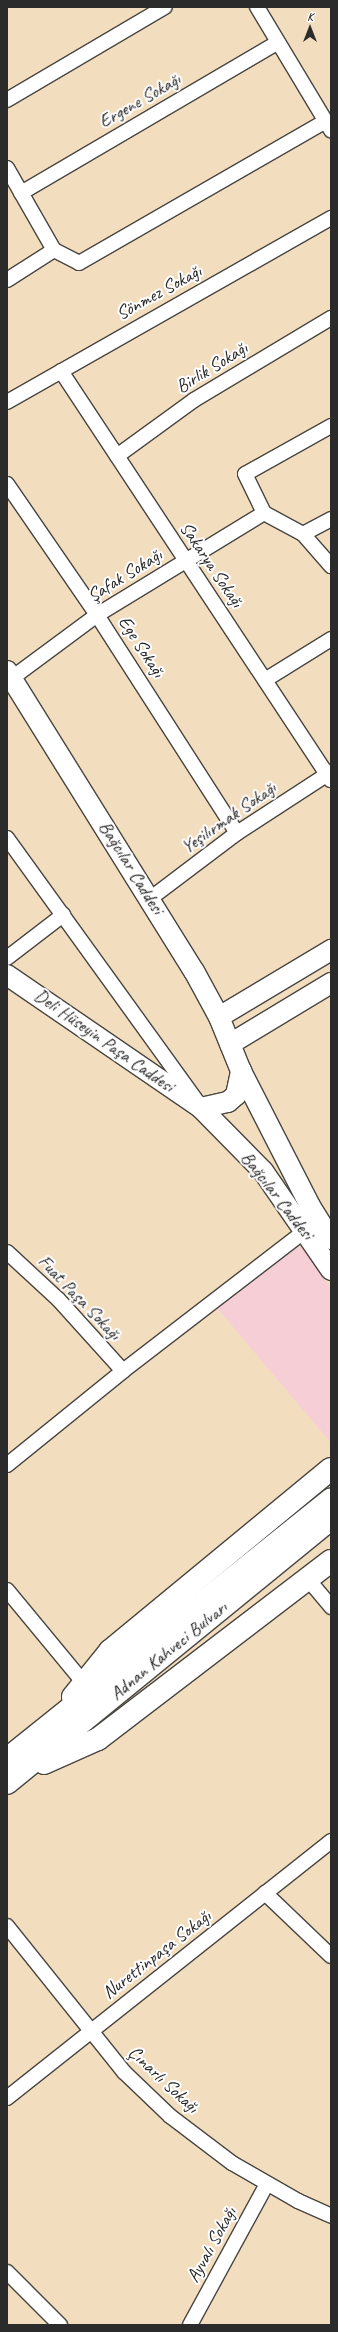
<!DOCTYPE html>
<html>
<head>
<meta charset="utf-8">
<style>
	body { margin:0 }
	#map { position:relative; width:338px; height:2332px; overflow:hidden; background:#f3ddbf; font-family:Caveat,sans-serif }
	div>[style] { position:absolute }
	.built>* { inset:0; background:#f6cfd6 }
	.roads { filter:drop-shadow(1px 0 #494641) drop-shadow(-1px 0 #494641) drop-shadow(0 1px #494641) drop-shadow(0 -1px #494641) }
	.street>* { height:14px; margin:-7px; padding:0 7px; transform-origin:7px; border-radius:7px; background:#fff }
	.secondary>* { height:20px; margin:-10px; padding:0 10px; transform-origin:10px; border-radius:10px; background:#fff }
	.primary>* { height:22px; margin:-11px; padding:0 11px; transform-origin:11px; border-radius:11px; background:#fff }
	span { translate:-50% -50%; white-space:nowrap; text-align:center; line-height:1.15; -webkit-text-stroke:4px #fff; paint-order:stroke }
	.street-label { font-size:19px; color:#2b2b2b }
	.frame { position:absolute; inset:0; border:8px solid #2b2b2b; pointer-events:none }
	.north { position:absolute; left:290px; top:8px; width:40px; height:40px; -webkit-text-stroke:3px #fff; paint-order:stroke; rotate:0deg; font-size:11px; font-weight:700; line-height:16px; text-align:center; color:#2b2b2b }
	.north::after { content:''; display:block; margin:auto; width:14px; height:18px; background:#2b2b2b; clip-path:polygon(50% 0,100% 100%,50% 72%,0 100%) }
</style>
</head>
<body>
<div id="map">
	<div class="built">
		<div style="clip-path:polygon(298px 1239px,331px 1289px,331px 1443px,216px 1307px)"></div>
	</div>
	<div class="roads">
		<div class="street">
			<div style="left:257px;top:7px;width:144px;rotate:59deg"></div>
			<div style="left:7px;top:100px;width:183px;rotate:-30.5deg"></div>
			<div style="left:7px;top:168px;width:95px;rotate:60.2deg"></div>
			<div style="left:54px;top:250px;width:28px;rotate:27deg"></div>
			<div style="left:79px;top:263px;width:285px;rotate:-29.9deg"></div>
			<div style="left:21px;top:193px;width:298px;rotate:-30.4deg"></div>
			<div style="left:7px;top:280px;width:56px;rotate:-32.6deg"></div>
			<div style="left:61px;top:371px;width:490px;rotate:56.6deg"></div>
			<div style="left:7px;top:402px;width:373px;rotate:-29.6deg"></div>
			<div style="left:331px;top:426px;width:98px;rotate:150.8deg"></div>
			<div style="left:245px;top:474px;width:43px;rotate:64deg"></div>
			<div style="left:264px;top:513px;width:44px;rotate:28.3deg"></div>
			<div style="left:303px;top:534px;width:32px;rotate:-28deg"></div>
			<div style="left:117px;top:456px;width:95px;rotate:-36deg"></div>
			<div style="left:194px;top:400px;width:160px;rotate:-30.9deg"></div>
			<div style="left:7px;top:484px;width:159px;rotate:55.5deg"></div>
			<div style="left:97px;top:615px;width:259px;rotate:57.3deg"></div>
			<div style="left:303px;top:534px;width:43px;rotate:48.8deg"></div>
			<div style="left:12px;top:678px;width:106px;rotate:-36.5deg"></div>
			<div style="left:97px;top:615px;width:196px;rotate:-31.4deg"></div>
			<div style="left:265px;top:680px;width:78px;rotate:-31.8deg"></div>
			<div style="left:7px;top:838px;width:322px;rotate:54.2deg"></div>
			<div style="left:151px;top:898px;width:108px;rotate:-37.1deg"></div>
			<div style="left:237px;top:833px;width:112px;rotate:-33deg"></div>
			<div style="left:7px;top:958px;width:71px;rotate:-37.5deg"></div>
			<div style="left:7px;top:1252px;width:69px;rotate:42.7deg"></div>
			<div style="left:58px;top:1299px;width:97px;rotate:47.9deg"></div>
			<div style="left:7px;top:1465px;width:149px;rotate:-39deg"></div>
			<div style="left:123px;top:1371px;width:231px;rotate:-37.6deg"></div>
			<div style="left:307px;top:1578px;width:38px;rotate:50deg"></div>
			<div style="left:7px;top:1590px;width:119px;rotate:50.4deg"></div>
			<div style="left:265px;top:1893px;width:91px;rotate:43.7deg"></div>
			<div style="left:7px;top:1926px;width:187px;rotate:51.3deg"></div>
			<div style="left:124px;top:2072px;width:64px;rotate:43.7deg"></div>
			<div style="left:170px;top:2116px;width:78px;rotate:37.2deg"></div>
			<div style="left:232px;top:2163px;width:76px;rotate:29.9deg"></div>
			<div style="left:298px;top:2201px;width:36px;rotate:24deg"></div>
			<div style="left:7px;top:2098px;width:414px;rotate:-38.4deg"></div>
			<div style="left:7px;top:2272px;width:75px;rotate:45deg"></div>
			<div style="left:190px;top:2325px;width:161px;rotate:-61.4deg"></div>
		</div>
		<div class="secondary">
			<div style="left:7px;top:671px;width:354px;rotate:58.1deg"></div>
			<div style="left:194px;top:971px;width:52px;rotate:61.5deg"></div>
			<div style="left:219px;top:1017px;width:58px;rotate:67.8deg"></div>
			<div style="left:241px;top:1071px;width:152px;rotate:62.9deg"></div>
			<div style="left:310px;top:1206px;width:39px;rotate:58deg"></div>
			<div style="left:7px;top:975px;width:235px;rotate:34.4deg"></div>
			<div style="left:201px;top:1108px;width:88px;rotate:45.5deg"></div>
			<div style="left:263px;top:1171px;width:120px;rotate:55.5deg"></div>
			<div style="left:219px;top:1017px;width:131px;rotate:-30.9deg"></div>
			<div style="left:230px;top:1044px;width:118px;rotate:-31.1deg"></div>
			<div style="left:201px;top:1108px;width:28px;rotate:-13deg"></div>
			<div style="left:228px;top:1102px;width:11px;rotate:-41deg"></div>
			<div style="left:236px;top:1095px;width:25px;rotate:-78deg"></div>
		</div>
		<div class="primary">
			<div style="left:73px;top:1697px;width:59px;rotate:-51.2deg"></div>
			<div style="left:110px;top:1651px;width:286px;rotate:-39.5deg"></div>
			<div style="left:7px;top:1759px;width:415px;rotate:-38.7deg"></div>
			<div style="left:44px;top:1763px;width:59px;rotate:-24deg"></div>
			<div style="left:98px;top:1739px;width:293px;rotate:-37.4deg"></div>
			<div style="left:7px;top:1783px;width:418px;rotate:-39.2deg"></div>
		</div>
	</div>
	<div class="street-label">
		<span style="left:140px;top:101px;rotate:-30deg">Ergene Sokağı</span>
		<span style="left:159px;top:293px;rotate:-29deg">Sönmez Sokağı</span>
		<span style="left:212px;top:368px;rotate:-32deg">Birlik Sokağı</span>
		<span style="left:211px;top:565px;rotate:56deg">Sakarya Sokağı</span>
		<span style="left:125px;top:576px;rotate:-32deg">Şafak Sokağı</span>
		<span style="left:141px;top:647px;rotate:57deg">Ege Sokağı</span>
		<span style="left:229px;top:818px;rotate:-35deg">Yeşilırmak Sokağı</span>
		<span style="left:131px;top:868px;rotate:58deg">Bağcılar Caddesi</span>
		<span style="left:104px;top:1041px;rotate:35deg">Deli Hüseyin Paşa Caddesi</span>
		<span style="left:277px;top:1196px;rotate:52deg">Bağcılar Caddesi</span>
		<span style="left:79px;top:1298px;rotate:46deg">Fuat Paşa Sokağı</span>
		<span style="left:169px;top:1651px;rotate:-39deg">Adnan Kahveci Bulvarı</span>
		<span style="left:157px;top:1955px;rotate:-38deg">Nurettinpaşa Sokağı</span>
		<span style="left:163px;top:2080px;rotate:43deg">Çınarlı Sokağı</span>
		<span style="left:212px;top:2245px;rotate:-61deg">Ayvalı Sokağı</span>
	</div>
	<div class="frame"></div>
	<div class="north">K</div>
</div>
</body>
</html>
